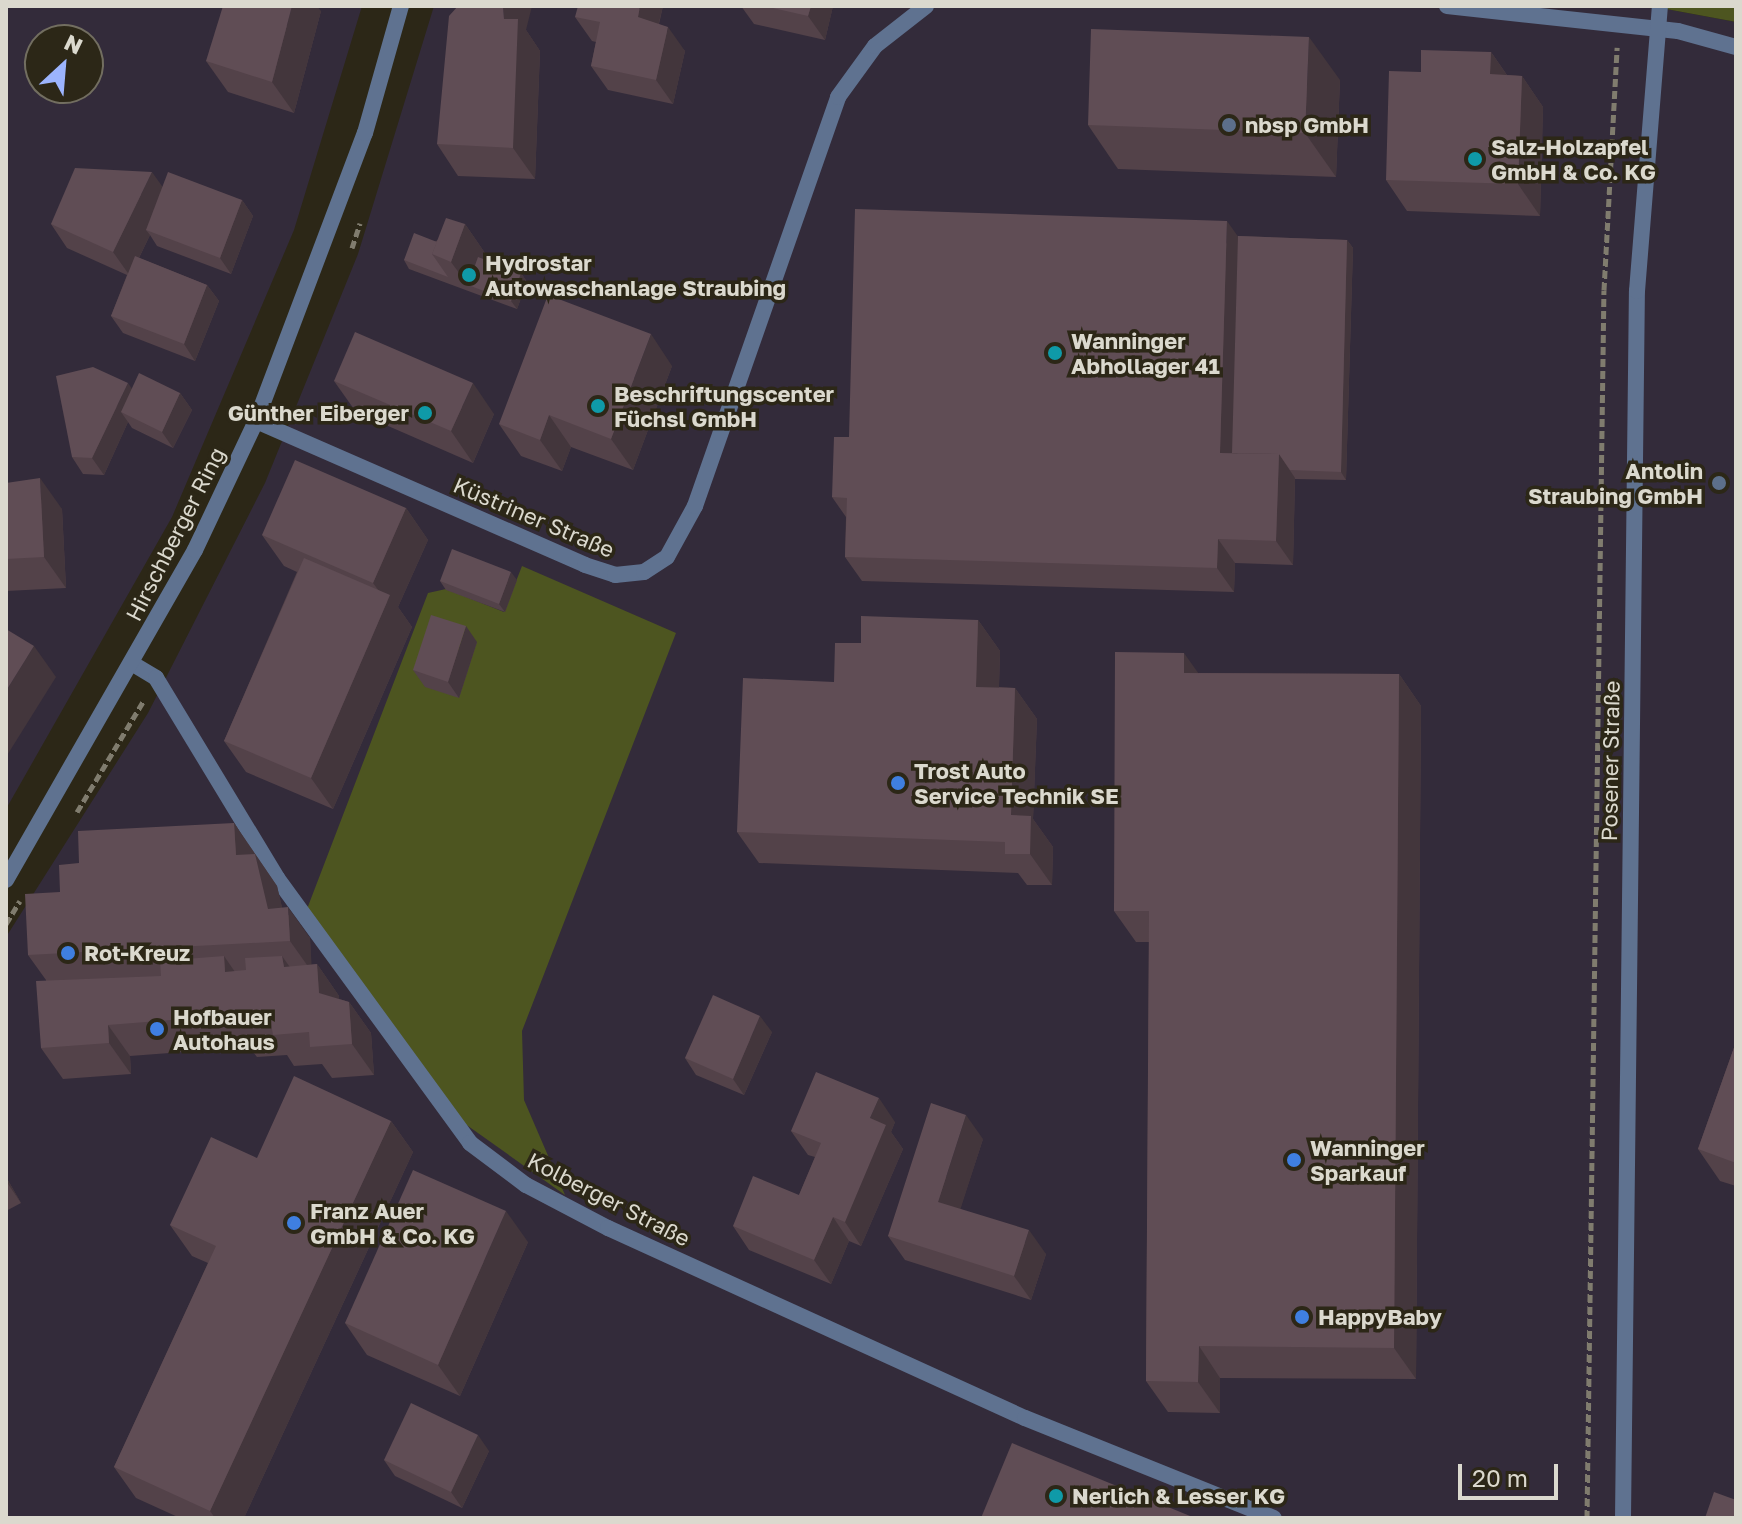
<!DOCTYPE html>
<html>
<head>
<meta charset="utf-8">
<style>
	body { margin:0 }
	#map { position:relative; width:1742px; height:1524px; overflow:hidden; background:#2c2717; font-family:"Golos Text",sans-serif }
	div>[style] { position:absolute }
	.commercial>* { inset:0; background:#332b3a }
	.green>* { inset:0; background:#4d5520 }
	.path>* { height:5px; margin-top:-2.5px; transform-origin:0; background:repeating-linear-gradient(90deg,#807c6e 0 8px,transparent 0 12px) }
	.service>* { height:16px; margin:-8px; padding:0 8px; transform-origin:8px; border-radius:8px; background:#5f7290 }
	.minor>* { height:16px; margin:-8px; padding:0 8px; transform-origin:8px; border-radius:8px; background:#5f7290 }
	.tertiary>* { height:16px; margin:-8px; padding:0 8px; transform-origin:8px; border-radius:8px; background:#5f7290 }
	.wall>* { inset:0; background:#534249 }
	.shaded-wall>* { inset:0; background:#43363c }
	.building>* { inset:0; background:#604d55 }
	.dots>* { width:22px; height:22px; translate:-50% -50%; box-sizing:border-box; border:4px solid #2c2717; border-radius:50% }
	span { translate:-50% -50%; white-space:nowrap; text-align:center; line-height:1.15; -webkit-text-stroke:7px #2c2717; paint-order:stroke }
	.poi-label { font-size:22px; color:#dbd9ce; font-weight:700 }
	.left { translate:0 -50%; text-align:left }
	.right { translate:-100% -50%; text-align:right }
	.street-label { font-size:22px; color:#dbd9ce }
	.frame { position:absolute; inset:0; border:8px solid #dbd9ce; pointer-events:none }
	.north { position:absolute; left:24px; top:24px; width:80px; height:80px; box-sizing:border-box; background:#2c2717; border:2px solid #726e60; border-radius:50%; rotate:26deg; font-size:22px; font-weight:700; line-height:32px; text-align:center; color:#dbd9ce }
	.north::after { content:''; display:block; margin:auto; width:28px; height:36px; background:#9cb4fd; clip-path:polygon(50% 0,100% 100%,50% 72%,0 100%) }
	.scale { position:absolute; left:1458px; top:1464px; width:100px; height:36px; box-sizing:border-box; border:4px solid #dbd9ce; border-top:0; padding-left:10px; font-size:24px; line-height:28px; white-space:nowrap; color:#dbd9ce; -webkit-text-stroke:6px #2c2717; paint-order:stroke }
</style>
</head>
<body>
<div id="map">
	<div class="commercial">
		<div style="clip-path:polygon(evenodd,6px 6px,362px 6px,294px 230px,172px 517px,6px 809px,6px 6px,40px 40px,88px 40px,88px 88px,40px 88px,40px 40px)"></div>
		<div style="clip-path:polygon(434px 6px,1650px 6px,1736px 22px,1736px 1518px,6px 1518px,6px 937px,148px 713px,265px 483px,358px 254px)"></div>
	</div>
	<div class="green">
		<div style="clip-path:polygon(1650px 6px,1736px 6px,1736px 22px,1731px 21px)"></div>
		<div style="clip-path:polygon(522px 566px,676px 633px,522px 1031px,524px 1100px,565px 1195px,461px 1121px,307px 909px,428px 593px,446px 589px,504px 612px)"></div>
	</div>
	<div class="path">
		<div style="left:352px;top:248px;width:26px;rotate:-72deg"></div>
		<div style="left:77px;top:812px;width:131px;rotate:-59.1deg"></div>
		<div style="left:6px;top:924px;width:27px;rotate:-59deg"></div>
		<div style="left:1587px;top:1518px;width:1228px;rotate:-89.21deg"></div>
		<div style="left:1604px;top:290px;width:243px;rotate:-86.9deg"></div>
	</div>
	<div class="service">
		<div style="left:133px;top:664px;width:27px;rotate:31deg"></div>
		<div style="left:156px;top:678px;width:234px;rotate:58.8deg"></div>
		<div style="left:277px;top:878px;width:328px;rotate:53.9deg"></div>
		<div style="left:470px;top:1143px;width:70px;rotate:36.9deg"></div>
		<div style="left:526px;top:1185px;width:93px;rotate:27.7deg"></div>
		<div style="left:608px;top:1228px;width:458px;rotate:24.5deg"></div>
	</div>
	<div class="minor">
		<div style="left:1447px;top:6px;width:232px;rotate:6.2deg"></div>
		<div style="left:1678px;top:31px;width:60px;rotate:15.4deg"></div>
		<div style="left:256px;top:421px;width:359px;rotate:23.6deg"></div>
		<div style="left:585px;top:565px;width:32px;rotate:18deg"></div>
		<div style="left:615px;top:575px;width:29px;rotate:-6deg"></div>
		<div style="left:644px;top:572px;width:27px;rotate:-33deg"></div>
		<div style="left:667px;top:557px;width:58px;rotate:-61.2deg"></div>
		<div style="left:695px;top:506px;width:433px;rotate:-70.7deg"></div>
		<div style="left:838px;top:97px;width:63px;rotate:-54deg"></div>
		<div style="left:875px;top:46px;width:65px;rotate:-38.1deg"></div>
		<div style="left:1025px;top:1418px;width:268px;rotate:21.9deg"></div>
		<div style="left:1623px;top:1518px;width:1227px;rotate:-89.35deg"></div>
		<div style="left:1637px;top:291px;width:286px;rotate:-85.4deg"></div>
	</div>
	<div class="tertiary">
		<div style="left:6px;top:880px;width:380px;rotate:-60.2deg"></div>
		<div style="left:195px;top:550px;width:143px;rotate:-64.7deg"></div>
		<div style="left:256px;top:421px;width:308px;rotate:-69.3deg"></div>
		<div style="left:365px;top:133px;width:132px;rotate:-74.2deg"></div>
	</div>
	<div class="wall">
		<div style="clip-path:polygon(663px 6px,659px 24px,685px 51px,673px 104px,608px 90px,591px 66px,596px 42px,592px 41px,575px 17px)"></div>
		<div style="clip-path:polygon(741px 6px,833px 6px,825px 40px,754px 24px)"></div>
		<div style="clip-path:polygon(321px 11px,294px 113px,228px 92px,206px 61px)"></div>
		<div style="clip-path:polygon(526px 30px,540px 51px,535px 179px,458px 176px,437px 144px)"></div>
		<div style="clip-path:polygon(1491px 52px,1507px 75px,1522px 76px,1543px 107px,1540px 216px,1407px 211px,1386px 180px)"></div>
		<div style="clip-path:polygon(1340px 80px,1336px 177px,1118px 169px,1088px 125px)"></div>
		<div style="clip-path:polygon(162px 187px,242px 200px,253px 216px,231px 274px,157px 246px,150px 235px,139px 258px,207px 285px,219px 301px,195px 361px,123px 333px,111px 316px,127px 275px,67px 248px,51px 224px)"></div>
		<div style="clip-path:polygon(465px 224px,487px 256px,485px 260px,521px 273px,527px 282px,517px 309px,409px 269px,404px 260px)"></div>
		<div style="clip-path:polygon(1238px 236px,1347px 240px,1353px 248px,1346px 480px,1295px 479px,1293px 565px,1235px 563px,1234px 592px,862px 581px,845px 557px,846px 517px,832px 497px)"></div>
		<div style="clip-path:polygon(672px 366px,633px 470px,571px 447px,562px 471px,521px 456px,499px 424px)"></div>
		<div style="clip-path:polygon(334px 381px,494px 414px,473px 463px,356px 412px)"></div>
		<div style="clip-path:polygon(132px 389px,180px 393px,192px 410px,173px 448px,132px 428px,128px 422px,104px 475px,83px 474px,72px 457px)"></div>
		<div style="clip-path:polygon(6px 483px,62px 509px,66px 588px,6px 591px)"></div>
		<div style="clip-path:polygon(406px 508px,428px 540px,398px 607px,412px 627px,333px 809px,246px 772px,224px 741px,297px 572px,284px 566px,262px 535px)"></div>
		<div style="clip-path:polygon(517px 580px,505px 612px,446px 590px,440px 581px)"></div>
		<div style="clip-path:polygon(978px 620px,1000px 651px,999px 687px,1015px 688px,1037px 719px,1033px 819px,1053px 847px,1052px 885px,1027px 885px,1018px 873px,759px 863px,737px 832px,834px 682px,861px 643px)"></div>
		<div style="clip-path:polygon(477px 642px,459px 698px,425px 687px,413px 670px)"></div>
		<div style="clip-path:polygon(1198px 673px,1399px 674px,1421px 706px,1416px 1379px,1220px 1378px,1220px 1413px,1168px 1412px,1146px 1381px,1149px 942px,1136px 942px,1114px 911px)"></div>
		<div style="clip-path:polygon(234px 823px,277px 886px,282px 908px,310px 938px,311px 965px,317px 964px,339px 996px,339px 999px,349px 1002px,371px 1033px,374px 1075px,332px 1078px,322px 1064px,294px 1066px,287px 1055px,257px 1057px,249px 1047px,130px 1056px,131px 1074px,63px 1079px,41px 1048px,46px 980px,28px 955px,60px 892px,79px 863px)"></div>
		<div style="clip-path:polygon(772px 1032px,744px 1095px,696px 1075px,685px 1058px)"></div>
		<div style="clip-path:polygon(1736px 1042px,1736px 1186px,1720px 1181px,1698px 1149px)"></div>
		<div style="clip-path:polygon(391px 1121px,413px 1152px,244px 1518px,180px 1518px,136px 1498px,114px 1467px,208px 1263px,192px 1256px,170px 1225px,257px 1158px)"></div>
		<div style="clip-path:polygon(895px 1122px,891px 1132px,903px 1149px,861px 1246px,849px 1241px,831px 1284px,749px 1250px,733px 1226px,799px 1195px,815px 1157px,808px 1155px,791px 1131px)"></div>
		<div style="clip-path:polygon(983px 1139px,960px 1209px,1046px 1254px,1031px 1300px,905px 1260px,888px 1236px)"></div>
		<div style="clip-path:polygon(6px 1177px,21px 1203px,6px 1211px)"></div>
		<div style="clip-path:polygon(528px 1242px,460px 1396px,367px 1355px,345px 1323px)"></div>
		<div style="clip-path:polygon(489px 1451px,462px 1508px,395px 1476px,384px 1460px)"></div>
	</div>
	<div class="shaded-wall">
		<div style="clip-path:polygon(292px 6px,317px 6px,321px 11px,294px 113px,272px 82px)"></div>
		<div style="clip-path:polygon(503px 6px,532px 6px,526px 30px,540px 51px,535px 179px,513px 148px)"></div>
		<div style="clip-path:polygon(640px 6px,663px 6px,654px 42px,638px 17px)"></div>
		<div style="clip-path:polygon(811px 6px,833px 6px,825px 40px,808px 16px)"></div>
		<div style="clip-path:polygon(668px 27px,685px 51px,673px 104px,656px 80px)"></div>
		<div style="clip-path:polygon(1309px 37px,1340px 80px,1336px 177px,1305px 133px)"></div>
		<div style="clip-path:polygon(1491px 52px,1513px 84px,1490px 74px)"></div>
		<div style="clip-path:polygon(1522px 76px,1543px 107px,1540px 216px,1518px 184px)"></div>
		<div style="clip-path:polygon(152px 172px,169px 196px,146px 230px,150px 235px,130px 276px,113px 252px)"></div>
		<div style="clip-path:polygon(242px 200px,253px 216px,231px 274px,220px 258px)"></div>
		<div style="clip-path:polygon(1227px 221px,1244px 245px,1237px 469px,1220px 453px)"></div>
		<div style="clip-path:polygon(465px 224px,487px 256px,475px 287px,468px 285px,451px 262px)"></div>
		<div style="clip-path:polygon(1347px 240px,1353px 248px,1346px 480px,1341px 472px)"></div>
		<div style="clip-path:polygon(521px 273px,527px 282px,517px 309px,511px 301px)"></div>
		<div style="clip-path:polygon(207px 285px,219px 301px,195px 361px,184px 344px)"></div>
		<div style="clip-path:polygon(651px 334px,672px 366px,633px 470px,611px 439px)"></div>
		<div style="clip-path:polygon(128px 383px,139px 399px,121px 412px,128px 422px,104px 475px,92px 458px)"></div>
		<div style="clip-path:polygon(473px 383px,494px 414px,473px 463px,451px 431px)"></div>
		<div style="clip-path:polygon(180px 393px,192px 410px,173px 448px,162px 432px)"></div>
		<div style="clip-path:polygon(549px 415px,571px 447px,562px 471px,540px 440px)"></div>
		<div style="clip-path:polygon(1279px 454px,1295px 478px,1293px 565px,1276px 541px)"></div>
		<div style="clip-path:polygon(40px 478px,62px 509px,66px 588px,44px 557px)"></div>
		<div style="clip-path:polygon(406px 508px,428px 540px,398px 607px,412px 627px,333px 809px,311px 778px,387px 602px,373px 583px)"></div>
		<div style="clip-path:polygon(1218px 539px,1235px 563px,1234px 592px,1217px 568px)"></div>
		<div style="clip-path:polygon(511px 572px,517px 580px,505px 612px,499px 604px)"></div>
		<div style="clip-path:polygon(978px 620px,1000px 651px,998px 718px,976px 687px)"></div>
		<div style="clip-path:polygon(466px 626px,477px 642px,459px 698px,448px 682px)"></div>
		<div style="clip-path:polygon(34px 646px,56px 677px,6px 757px,6px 691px)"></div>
		<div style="clip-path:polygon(1184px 653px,1206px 684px,1184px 673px)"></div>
		<div style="clip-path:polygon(1399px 674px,1421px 706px,1416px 1379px,1394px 1348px)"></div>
		<div style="clip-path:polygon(1015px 688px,1037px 719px,1033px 819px,1053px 847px,1052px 885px,1030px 854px,1011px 815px)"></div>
		<div style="clip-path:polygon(234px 823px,277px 886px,290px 940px,268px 909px,236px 855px)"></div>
		<div style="clip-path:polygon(288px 907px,310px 938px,312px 972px,290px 941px)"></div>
		<div style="clip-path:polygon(224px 956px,246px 988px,225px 972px)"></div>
		<div style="clip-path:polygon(282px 956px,304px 987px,284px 967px)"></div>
		<div style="clip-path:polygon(317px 964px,339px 996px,341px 1024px,319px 993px)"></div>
		<div style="clip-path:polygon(349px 1002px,371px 1033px,374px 1075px,352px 1044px)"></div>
		<div style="clip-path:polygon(760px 1016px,772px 1032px,744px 1095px,733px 1079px)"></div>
		<div style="clip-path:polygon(108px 1025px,130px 1056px,131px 1074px,109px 1043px)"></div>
		<div style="clip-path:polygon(879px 1098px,895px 1122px,891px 1132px,903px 1149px,861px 1246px,845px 1222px,870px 1118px)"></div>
		<div style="clip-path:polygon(966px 1115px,983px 1139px,955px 1226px,938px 1202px)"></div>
		<div style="clip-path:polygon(391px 1121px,413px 1152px,244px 1518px,215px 1518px,210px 1511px)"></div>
		<div style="clip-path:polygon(6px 1177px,21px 1203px,6px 1181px)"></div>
		<div style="clip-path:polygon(506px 1211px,528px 1242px,460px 1396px,438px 1365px)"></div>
		<div style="clip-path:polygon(833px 1217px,849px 1241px,831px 1284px,814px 1260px)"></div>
		<div style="clip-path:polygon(1029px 1230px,1046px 1254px,1031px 1300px,1014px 1276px)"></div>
		<div style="clip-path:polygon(1199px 1346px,1220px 1378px,1220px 1413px,1198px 1382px)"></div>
		<div style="clip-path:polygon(478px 1435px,489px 1451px,462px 1508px,451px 1492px)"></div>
	</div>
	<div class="building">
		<div style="clip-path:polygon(223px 6px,292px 6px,272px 82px,206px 61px)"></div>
		<div style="clip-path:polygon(458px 6px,503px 6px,504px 19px,518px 19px,513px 148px,437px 144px,449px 16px)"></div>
		<div style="clip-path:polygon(578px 6px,640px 6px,638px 17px,668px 27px,656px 80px,591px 66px,600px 22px,575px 17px)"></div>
		<div style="clip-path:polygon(764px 6px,811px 6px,808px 16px)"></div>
		<div style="clip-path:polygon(1091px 29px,1309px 37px,1305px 133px,1088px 125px)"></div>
		<div style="clip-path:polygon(1421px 50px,1491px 52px,1490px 74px,1522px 76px,1518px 184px,1386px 180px,1389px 71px,1421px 72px)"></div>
		<div style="clip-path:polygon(75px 168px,152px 172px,113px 252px,51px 224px)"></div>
		<div style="clip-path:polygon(168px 172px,242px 200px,220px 258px,146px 230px)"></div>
		<div style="clip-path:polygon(855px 209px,1227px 221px,1220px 453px,1279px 454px,1276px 541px,1218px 539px,1217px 568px,845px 557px,847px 498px,832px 497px,834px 437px,849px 437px)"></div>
		<div style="clip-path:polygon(446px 218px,465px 224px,451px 262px,432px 254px)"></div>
		<div style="clip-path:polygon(414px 233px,437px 242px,432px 254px,448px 277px,404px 260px)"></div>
		<div style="clip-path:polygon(1238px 236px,1347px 240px,1341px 472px,1290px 470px,1279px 454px,1232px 453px)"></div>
		<div style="clip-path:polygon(135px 256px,207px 285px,184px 344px,111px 316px)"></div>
		<div style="clip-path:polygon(478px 257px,521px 273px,511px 301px,468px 285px)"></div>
		<div style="clip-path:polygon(548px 295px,651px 334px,611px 439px,549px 415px,540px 440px,499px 424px)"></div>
		<div style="clip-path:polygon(355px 332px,473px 383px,451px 431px,334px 381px)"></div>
		<div style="clip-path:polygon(93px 367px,128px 383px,92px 458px,72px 457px,56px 376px)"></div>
		<div style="clip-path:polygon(139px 373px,180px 393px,162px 432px,121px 412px)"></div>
		<div style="clip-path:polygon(295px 460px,406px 508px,373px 583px,262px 535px)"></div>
		<div style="clip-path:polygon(40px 478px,44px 557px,6px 559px,6px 483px)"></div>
		<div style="clip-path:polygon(452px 549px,511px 572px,499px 604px,440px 581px)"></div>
		<div style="clip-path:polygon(304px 558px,390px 595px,311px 778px,224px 741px)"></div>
		<div style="clip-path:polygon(431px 615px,466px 626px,448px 682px,413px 670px)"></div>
		<div style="clip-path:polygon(861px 616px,978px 620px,976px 687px,1015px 688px,1011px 815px,1031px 816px,1030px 854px,1005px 854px,1005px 842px,737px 832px,743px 678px,834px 682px,835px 643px,861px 643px)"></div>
		<div style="clip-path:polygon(6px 629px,34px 646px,6px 691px)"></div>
		<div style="clip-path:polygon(1115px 652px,1184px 653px,1184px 673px,1399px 674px,1394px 1348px,1199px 1346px,1198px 1382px,1146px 1381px,1149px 911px,1114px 911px)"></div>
		<div style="clip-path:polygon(234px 823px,236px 855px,255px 854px,268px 909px,288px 907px,290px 941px,28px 955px,25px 894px,60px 892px,59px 865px,79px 863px,78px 831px)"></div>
		<div style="clip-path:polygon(224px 956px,225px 972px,246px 970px,245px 958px,282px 956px,284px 967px,317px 964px,319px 993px,349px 1002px,352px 1044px,310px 1047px,309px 1032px,273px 1035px,271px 1023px,235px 1026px,234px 1015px,108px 1025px,109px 1043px,41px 1048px,36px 981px,161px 976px,160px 961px)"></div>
		<div style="clip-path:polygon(713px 995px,760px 1016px,733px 1079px,685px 1058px)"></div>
		<div style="clip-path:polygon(1736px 1042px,1736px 1163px,1698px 1149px)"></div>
		<div style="clip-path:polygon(816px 1072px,879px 1098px,870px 1118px,886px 1125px,845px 1222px,833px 1217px,814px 1260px,733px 1226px,753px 1176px,799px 1195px,821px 1143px,791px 1131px)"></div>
		<div style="clip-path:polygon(294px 1076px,391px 1121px,210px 1511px,114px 1467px,216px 1246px,170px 1225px,211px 1137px,257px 1158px)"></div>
		<div style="clip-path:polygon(931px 1103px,966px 1115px,938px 1202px,1029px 1230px,1014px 1276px,888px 1236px)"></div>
		<div style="clip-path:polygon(413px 1170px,506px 1211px,438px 1365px,345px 1323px)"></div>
		<div style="clip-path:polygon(411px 1403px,478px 1435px,451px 1492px,384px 1460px)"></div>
		<div style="clip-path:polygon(1012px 1443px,1195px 1518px,981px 1518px)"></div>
		<div style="clip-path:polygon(1714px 1492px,1736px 1500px,1736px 1518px,1705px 1518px)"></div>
	</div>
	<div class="dots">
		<div style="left:1229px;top:125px;background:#5c6f8a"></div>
		<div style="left:1475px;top:159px;background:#0f9aa8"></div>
		<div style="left:469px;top:275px;background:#0f9aa8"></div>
		<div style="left:1055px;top:353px;background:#0f9aa8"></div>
		<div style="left:598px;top:406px;background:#0f9aa8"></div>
		<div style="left:425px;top:413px;background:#0f9aa8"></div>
		<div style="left:1719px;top:483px;background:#5c6f8a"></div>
		<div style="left:898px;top:783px;background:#3f7fe0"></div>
		<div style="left:68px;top:953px;background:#3f7fe0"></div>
		<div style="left:157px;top:1029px;background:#3f7fe0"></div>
		<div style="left:1294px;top:1160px;background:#3f7fe0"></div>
		<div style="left:294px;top:1223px;background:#3f7fe0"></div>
		<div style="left:1302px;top:1317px;background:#3f7fe0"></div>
		<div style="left:1056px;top:1496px;background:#0f9aa8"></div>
	</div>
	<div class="poi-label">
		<span class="left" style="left:1245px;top:125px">nbsp GmbH</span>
		<span class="left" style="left:1491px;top:159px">Salz-Holzapfel<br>GmbH &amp; Co. KG</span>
		<span class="left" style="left:485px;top:275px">Hydrostar<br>Autowaschanlage Straubing</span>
		<span class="left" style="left:1071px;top:353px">Wanninger<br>Abhollager 41</span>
		<span class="left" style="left:614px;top:406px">Beschriftungscenter<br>Füchsl GmbH</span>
		<span class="right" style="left:409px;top:413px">Günther Eiberger</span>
		<span class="right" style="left:1703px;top:483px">Antolin<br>Straubing GmbH</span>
		<span class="left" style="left:914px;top:783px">Trost Auto<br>Service Technik SE</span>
		<span class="left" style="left:84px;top:953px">Rot-Kreuz</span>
		<span class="left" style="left:173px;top:1029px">Hofbauer<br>Autohaus</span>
		<span class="left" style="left:1310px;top:1160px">Wanninger<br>Sparkauf</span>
		<span class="left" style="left:310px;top:1223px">Franz Auer<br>GmbH &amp; Co. KG</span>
		<span class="left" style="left:1318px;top:1317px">HappyBaby</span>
		<span class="left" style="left:1072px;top:1496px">Nerlich &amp; Lesser KG</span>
	</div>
	<div class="street-label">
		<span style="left:534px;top:517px;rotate:23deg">Küstriner Straße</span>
		<span style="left:175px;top:534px;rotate:-63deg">Hirschberger Ring</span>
		<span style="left:1610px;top:761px;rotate:-89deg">Posener Straße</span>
		<span style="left:609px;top:1199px;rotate:27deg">Kolberger Straße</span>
	</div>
	<div class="frame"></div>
	<div class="north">N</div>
	<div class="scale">20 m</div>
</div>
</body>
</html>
